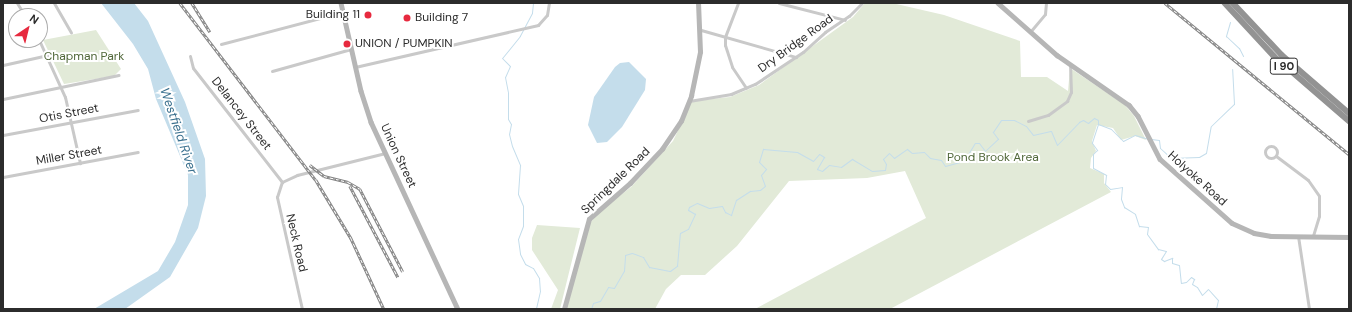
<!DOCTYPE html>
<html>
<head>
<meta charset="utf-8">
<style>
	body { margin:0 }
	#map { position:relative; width:1352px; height:312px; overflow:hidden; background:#fff; font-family:"DM Sans",sans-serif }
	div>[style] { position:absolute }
	.green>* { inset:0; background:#e2ead8 }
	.water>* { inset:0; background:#c4ddeb }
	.stream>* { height:1px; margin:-0.5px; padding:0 0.5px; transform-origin:0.5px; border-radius:0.5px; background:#c4ddeb }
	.street>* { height:3px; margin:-1.5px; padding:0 1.5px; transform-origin:1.5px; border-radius:1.5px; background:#c9c9c9 }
	.street>.ring { margin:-1.5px; padding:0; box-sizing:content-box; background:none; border:3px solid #c9c9c9; border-radius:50% }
	.secondary>* { height:4.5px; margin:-2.25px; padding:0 2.25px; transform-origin:2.25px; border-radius:2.25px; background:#b6b6b6 }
	.highway>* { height:5.5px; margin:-2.75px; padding:0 2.75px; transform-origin:2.75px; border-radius:2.75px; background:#939393 }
	.rail>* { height:2.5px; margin-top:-1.25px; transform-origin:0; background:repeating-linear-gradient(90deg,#fff 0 3px,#818181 0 6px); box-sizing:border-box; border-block:1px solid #818181 }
	.dots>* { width:11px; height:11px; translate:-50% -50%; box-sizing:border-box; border:2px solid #fff; border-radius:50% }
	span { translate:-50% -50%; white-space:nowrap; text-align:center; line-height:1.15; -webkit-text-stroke:4px #fff; paint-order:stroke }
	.shield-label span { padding:1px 3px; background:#fff; border:1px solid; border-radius:3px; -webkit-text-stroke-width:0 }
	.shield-label { font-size:11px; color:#2c2c2c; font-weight:700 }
	.poi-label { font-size:12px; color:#2c2c2c }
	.right { translate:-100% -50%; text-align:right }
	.left { translate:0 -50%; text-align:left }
	.street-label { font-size:12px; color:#2c2c2c }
	.park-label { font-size:12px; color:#506739 }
	.water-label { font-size:13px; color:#3a708e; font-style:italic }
	.frame { position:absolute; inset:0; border:4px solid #2c2c2c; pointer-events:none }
	.north { position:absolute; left:8px; top:8px; width:40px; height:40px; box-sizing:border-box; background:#fff; border:1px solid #ababab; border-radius:50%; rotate:35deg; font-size:11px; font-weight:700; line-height:16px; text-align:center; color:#2c2c2c }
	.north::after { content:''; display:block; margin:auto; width:14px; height:18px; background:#e72a3f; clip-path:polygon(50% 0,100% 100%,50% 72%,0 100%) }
</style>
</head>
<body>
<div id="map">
	<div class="green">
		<div style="clip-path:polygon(865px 3px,892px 3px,944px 15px,1020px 41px,1021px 77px,1047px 77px,1068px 91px,1070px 68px,1125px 105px,1134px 116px,1146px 140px,1135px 136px,1121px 140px,1113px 128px,1097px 125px,1092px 141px,1096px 151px,1091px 158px,1090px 168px,1104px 174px,1104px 183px,1111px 192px,890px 309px,755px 309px,926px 218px,905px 171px,867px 178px,789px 181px,737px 246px,705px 275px,681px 275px,666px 289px,655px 309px,566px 309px,590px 223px,599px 212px,631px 187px,673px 141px,692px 101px,730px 97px,759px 85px,853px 17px)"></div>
		<div style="clip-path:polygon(96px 30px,121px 69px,114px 76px,64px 84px,43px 40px)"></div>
		<div style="clip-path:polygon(537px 225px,580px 228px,560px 309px,551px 309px,558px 290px,532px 250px,532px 238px)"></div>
	</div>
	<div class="water">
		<div style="clip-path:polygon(101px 3px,134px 3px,148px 21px,185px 102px,205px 159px,206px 196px,198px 228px,170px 277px,125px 309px,94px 309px,158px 271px,175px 242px,188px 205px,188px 175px,156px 99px,148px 69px,133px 44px)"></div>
		<div style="clip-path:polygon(629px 62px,646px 79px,645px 90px,622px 127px,607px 142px,597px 143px,588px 125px,594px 97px,615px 67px,620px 63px)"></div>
	</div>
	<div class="stream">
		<div style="left:533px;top:3px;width:10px;rotate:96deg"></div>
		<div style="left:532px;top:13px;width:26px;rotate:118deg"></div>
		<div style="left:520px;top:36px;width:28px;rotate:129deg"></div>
		<div style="left:502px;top:58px;width:11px;rotate:45deg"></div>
		<div style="left:510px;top:66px;width:12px;rotate:114deg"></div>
		<div style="left:505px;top:77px;width:15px;rotate:79deg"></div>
		<div style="left:508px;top:92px;width:27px;rotate:90deg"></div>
		<div style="left:508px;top:119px;width:6px;rotate:59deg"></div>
		<div style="left:511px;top:124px;width:10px;rotate:101deg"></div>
		<div style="left:509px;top:134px;width:12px;rotate:76deg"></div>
		<div style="left:512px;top:146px;width:21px;rotate:67deg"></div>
		<div style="left:520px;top:165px;width:29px;rotate:94deg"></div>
		<div style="left:518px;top:194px;width:13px;rotate:67deg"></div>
		<div style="left:523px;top:206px;width:20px;rotate:90deg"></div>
		<div style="left:523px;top:226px;width:14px;rotate:111deg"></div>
		<div style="left:518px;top:239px;width:15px;rotate:82deg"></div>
		<div style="left:520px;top:254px;width:11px;rotate:63deg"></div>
		<div style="left:525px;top:264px;width:9px;rotate:27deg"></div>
		<div style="left:533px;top:268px;width:12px;rotate:59deg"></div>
		<div style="left:539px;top:278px;width:13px;rotate:86deg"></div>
		<div style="left:540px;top:291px;width:18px;rotate:103deg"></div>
		<div style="left:1230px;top:22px;width:15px;rotate:106deg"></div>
		<div style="left:1226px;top:36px;width:18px;rotate:43deg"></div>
		<div style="left:1239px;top:48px;width:9px;rotate:63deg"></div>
		<div style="left:1098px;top:124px;width:20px;rotate:108deg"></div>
		<div style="left:1092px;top:143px;width:9px;rotate:54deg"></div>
		<div style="left:1097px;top:150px;width:6px;rotate:135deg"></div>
		<div style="left:1093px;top:154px;width:14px;rotate:90deg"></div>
		<div style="left:1093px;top:168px;width:15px;rotate:28deg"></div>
		<div style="left:1106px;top:175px;width:9px;rotate:96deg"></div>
		<div style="left:1105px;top:184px;width:7px;rotate:45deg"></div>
		<div style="left:1110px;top:189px;width:12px;rotate:-9deg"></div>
		<div style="left:1122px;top:187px;width:12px;rotate:95deg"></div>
		<div style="left:1121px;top:199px;width:9px;rotate:69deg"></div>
		<div style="left:1124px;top:207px;width:13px;rotate:32deg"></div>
		<div style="left:1135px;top:214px;width:13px;rotate:72deg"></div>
		<div style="left:1139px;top:226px;width:9px;rotate:6deg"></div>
		<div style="left:1148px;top:227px;width:7px;rotate:98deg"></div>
		<div style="left:1147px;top:234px;width:19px;rotate:54deg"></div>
		<div style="left:1158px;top:249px;width:8px;rotate:14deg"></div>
		<div style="left:1166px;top:251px;width:9px;rotate:122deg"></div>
		<div style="left:1161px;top:259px;width:4px;rotate:34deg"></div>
		<div style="left:1164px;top:261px;width:9px;rotate:-21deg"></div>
		<div style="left:1172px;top:258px;width:5px;rotate:90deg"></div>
		<div style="left:1172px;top:263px;width:7px;rotate:16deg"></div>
		<div style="left:1179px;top:265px;width:18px;rotate:84deg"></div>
		<div style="left:1181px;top:283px;width:5px;rotate:-11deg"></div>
		<div style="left:1186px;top:282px;width:7px;rotate:-45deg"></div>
		<div style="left:1191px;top:277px;width:4px;rotate:34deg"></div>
		<div style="left:1194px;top:279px;width:5px;rotate:112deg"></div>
		<div style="left:1192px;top:284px;width:6px;rotate:31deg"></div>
		<div style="left:1197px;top:287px;width:9px;rotate:58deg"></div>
		<div style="left:1202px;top:295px;width:8px;rotate:-45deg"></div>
		<div style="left:1208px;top:289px;width:15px;rotate:48deg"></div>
		<div style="left:1218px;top:300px;width:9px;rotate:103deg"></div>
		<div style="left:1151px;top:139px;width:8px;rotate:7deg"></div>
		<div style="left:1159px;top:140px;width:8px;rotate:83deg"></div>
		<div style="left:1160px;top:148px;width:15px;rotate:42deg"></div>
		<div style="left:1171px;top:158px;width:28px;rotate:-2deg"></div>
		<div style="left:1199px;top:157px;width:8px;rotate:-30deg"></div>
		<div style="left:1206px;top:153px;width:27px;rotate:-80deg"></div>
		<div style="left:1211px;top:126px;width:32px;rotate:-44deg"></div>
		<div style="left:1234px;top:104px;width:35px;rotate:-93deg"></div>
		<div style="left:591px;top:309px;width:6px;rotate:-72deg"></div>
		<div style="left:593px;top:303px;width:7px;rotate:-16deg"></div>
		<div style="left:600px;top:301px;width:16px;rotate:-60deg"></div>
		<div style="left:608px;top:287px;width:6px;rotate:9deg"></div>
		<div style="left:614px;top:288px;width:20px;rotate:-60deg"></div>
		<div style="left:624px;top:271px;width:16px;rotate:-86deg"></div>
		<div style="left:625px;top:255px;width:7px;rotate:-16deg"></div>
		<div style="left:632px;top:253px;width:12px;rotate:20deg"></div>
		<div style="left:643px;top:257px;width:12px;rotate:59deg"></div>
		<div style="left:649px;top:267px;width:21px;rotate:11deg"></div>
		<div style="left:670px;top:271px;width:9px;rotate:-36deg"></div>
		<div style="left:677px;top:266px;width:33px;rotate:-85deg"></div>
		<div style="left:680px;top:233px;width:9px;rotate:-27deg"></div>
		<div style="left:688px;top:229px;width:17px;rotate:-65deg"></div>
		<div style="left:695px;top:214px;width:8px;rotate:-150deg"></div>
		<div style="left:688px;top:210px;width:3px;rotate:-72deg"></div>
		<div style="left:689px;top:207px;width:9px;rotate:-27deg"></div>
		<div style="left:697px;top:203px;width:13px;rotate:23deg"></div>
		<div style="left:709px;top:208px;width:13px;rotate:-9deg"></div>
		<div style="left:722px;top:206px;width:7px;rotate:63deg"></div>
		<div style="left:725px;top:212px;width:7px;rotate:27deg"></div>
		<div style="left:731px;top:215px;width:16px;rotate:-72deg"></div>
		<div style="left:736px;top:200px;width:17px;rotate:-33deg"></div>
		<div style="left:750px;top:191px;width:10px;rotate:-6deg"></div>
		<div style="left:760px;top:190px;width:6px;rotate:-39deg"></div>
		<div style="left:765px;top:186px;width:12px;rotate:-110deg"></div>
		<div style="left:761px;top:175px;width:8px;rotate:-50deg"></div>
		<div style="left:766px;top:169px;width:10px;rotate:-135deg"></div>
		<div style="left:759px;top:162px;width:14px;rotate:-73deg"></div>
		<div style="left:763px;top:149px;width:34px;rotate:5deg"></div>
		<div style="left:797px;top:152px;width:18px;rotate:29deg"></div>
		<div style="left:813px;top:161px;width:9px;rotate:-49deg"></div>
		<div style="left:819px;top:154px;width:2px;rotate:27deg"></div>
		<div style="left:821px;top:155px;width:4px;rotate:34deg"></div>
		<div style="left:824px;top:157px;width:14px;rotate:120deg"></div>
		<div style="left:817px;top:169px;width:5px;rotate:22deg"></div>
		<div style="left:822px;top:171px;width:9px;rotate:-41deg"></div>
		<div style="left:829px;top:165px;width:12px;rotate:9deg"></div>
		<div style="left:841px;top:167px;width:14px;rotate:-36deg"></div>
		<div style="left:852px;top:159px;width:23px;rotate:31deg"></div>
		<div style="left:872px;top:171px;width:13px;rotate:-4deg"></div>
		<div style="left:885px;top:170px;width:6px;rotate:-81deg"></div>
		<div style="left:886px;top:164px;width:6px;rotate:-121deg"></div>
		<div style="left:883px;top:159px;width:8px;rotate:-45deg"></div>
		<div style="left:889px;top:153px;width:7px;rotate:45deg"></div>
		<div style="left:894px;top:158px;width:16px;rotate:-35deg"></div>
		<div style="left:907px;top:149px;width:6px;rotate:39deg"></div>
		<div style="left:912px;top:153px;width:12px;rotate:-5deg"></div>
		<div style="left:924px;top:152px;width:8px;rotate:45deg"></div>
		<div style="left:930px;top:158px;width:11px;rotate:10deg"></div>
		<div style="left:941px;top:160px;width:7px;rotate:56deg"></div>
		<div style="left:945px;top:166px;width:20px;rotate:-15deg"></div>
		<div style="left:964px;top:161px;width:21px;rotate:-59deg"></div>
		<div style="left:975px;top:143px;width:4px"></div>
		<div style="left:979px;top:143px;width:10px;rotate:53deg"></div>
		<div style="left:985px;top:151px;width:18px;rotate:-43deg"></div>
		<div style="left:998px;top:139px;width:9px;rotate:-126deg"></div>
		<div style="left:993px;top:132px;width:14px;rotate:-56deg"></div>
		<div style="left:1001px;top:120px;width:13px"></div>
		<div style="left:1014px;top:120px;width:13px;rotate:27deg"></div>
		<div style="left:1026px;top:126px;width:11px;rotate:52deg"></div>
		<div style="left:1033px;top:135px;width:18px;rotate:-13deg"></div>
		<div style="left:1051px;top:131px;width:15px;rotate:67deg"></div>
		<div style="left:1057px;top:145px;width:32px;rotate:-46deg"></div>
		<div style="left:1079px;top:122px;width:4px;rotate:-27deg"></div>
		<div style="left:1083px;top:120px;width:6px;rotate:31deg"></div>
		<div style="left:1088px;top:123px;width:8px;rotate:-40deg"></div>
		<div style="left:1094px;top:118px;width:4px;rotate:27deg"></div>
		<div style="left:1098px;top:120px;width:4px;rotate:90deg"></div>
		<div style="left:1098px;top:124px;width:14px;rotate:21deg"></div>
		<div style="left:1111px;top:129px;width:17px;rotate:45deg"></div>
		<div style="left:1123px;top:141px;width:13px;rotate:-27deg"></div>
		<div style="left:1135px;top:135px;width:14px;rotate:17deg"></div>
	</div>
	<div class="street">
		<div style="left:17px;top:3px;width:15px;rotate:58deg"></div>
		<div style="left:54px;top:3px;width:34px;rotate:60deg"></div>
		<div style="left:738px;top:3px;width:36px;rotate:111deg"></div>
		<div style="left:725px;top:37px;width:8px;rotate:90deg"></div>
		<div style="left:725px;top:45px;width:23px;rotate:72deg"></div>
		<div style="left:732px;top:67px;width:25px;rotate:56deg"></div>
		<div style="left:779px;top:3px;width:68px;rotate:14.4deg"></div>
		<div style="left:701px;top:30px;width:99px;rotate:15.9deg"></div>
		<div style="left:1030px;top:32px;width:23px;rotate:-50deg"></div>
		<div style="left:1045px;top:14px;width:11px;rotate:-85deg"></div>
		<div style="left:39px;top:40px;width:63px;rotate:65.5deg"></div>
		<div style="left:65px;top:97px;width:68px;rotate:77.2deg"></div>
		<div style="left:221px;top:44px;width:126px;rotate:-14.7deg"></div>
		<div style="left:190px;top:56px;width:12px;rotate:76deg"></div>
		<div style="left:193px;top:68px;width:145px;rotate:52deg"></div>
		<div style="left:3px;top:65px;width:46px;rotate:-12.5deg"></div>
		<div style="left:355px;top:67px;width:188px;rotate:-12.9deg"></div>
		<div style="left:538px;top:25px;width:13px;rotate:-48deg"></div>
		<div style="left:547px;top:15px;width:12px;rotate:-81deg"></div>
		<div style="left:272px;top:71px;width:82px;rotate:-15.6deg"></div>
		<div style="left:3px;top:99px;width:118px;rotate:-11.7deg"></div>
		<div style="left:689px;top:101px;width:43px;rotate:-9.5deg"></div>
		<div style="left:731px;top:94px;width:26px;rotate:-23deg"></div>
		<div style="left:755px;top:84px;width:58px;rotate:-33.7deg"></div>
		<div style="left:803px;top:52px;width:30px;rotate:-42deg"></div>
		<div style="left:825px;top:32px;width:29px;rotate:-34deg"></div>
		<div style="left:849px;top:16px;width:18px;rotate:-45deg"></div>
		<div style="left:1028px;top:121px;width:21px;rotate:-17deg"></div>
		<div style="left:1048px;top:115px;width:24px;rotate:-36deg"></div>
		<div style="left:1067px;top:101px;width:10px;rotate:-66deg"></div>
		<div style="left:1071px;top:92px;width:27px;rotate:-92deg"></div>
		<div style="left:3px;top:135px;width:137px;rotate:-10.5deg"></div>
		<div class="ring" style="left:1265px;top:146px;width:9px;height:9px"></div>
		<div style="left:1276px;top:156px;width:40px;rotate:37deg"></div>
		<div style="left:1308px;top:180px;width:19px;rotate:55deg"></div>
		<div style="left:1319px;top:196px;width:20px;rotate:90deg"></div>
		<div style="left:1319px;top:216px;width:21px;rotate:107deg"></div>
		<div style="left:3px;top:177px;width:137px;rotate:-10.5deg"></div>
		<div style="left:1298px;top:236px;width:74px;rotate:81.4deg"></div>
		<div style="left:302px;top:309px;width:115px;rotate:-102.6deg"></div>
		<div style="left:277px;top:197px;width:16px;rotate:-72deg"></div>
		<div style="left:282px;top:182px;width:17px;rotate:-25deg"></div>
		<div style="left:297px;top:175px;width:91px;rotate:-14deg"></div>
	</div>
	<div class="secondary">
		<div style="left:341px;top:3px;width:90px;rotate:77.2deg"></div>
		<div style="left:361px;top:91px;width:33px;rotate:72deg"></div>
		<div style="left:371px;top:122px;width:206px;rotate:65.1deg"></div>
		<div style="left:998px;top:3px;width:79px;rotate:41.4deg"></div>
		<div style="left:1057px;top:55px;width:88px;rotate:34.8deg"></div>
		<div style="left:1129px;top:105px;width:14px;rotate:51deg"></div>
		<div style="left:1138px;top:116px;width:48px;rotate:62.9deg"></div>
		<div style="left:1160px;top:159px;width:96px;rotate:41.6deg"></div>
		<div style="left:1232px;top:223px;width:24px;rotate:24deg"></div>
		<div style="left:1254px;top:233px;width:17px;rotate:10deg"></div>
		<div style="left:1271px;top:236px;width:78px;rotate:0.7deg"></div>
		<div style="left:564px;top:309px;width:93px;rotate:-74.5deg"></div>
		<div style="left:589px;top:219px;width:55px;rotate:-41.3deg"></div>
		<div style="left:630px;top:183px;width:47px;rotate:-46.7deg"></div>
		<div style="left:662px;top:149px;width:34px;rotate:-56deg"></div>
		<div style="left:681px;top:121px;width:27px;rotate:-68deg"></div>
		<div style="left:691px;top:96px;width:45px;rotate:-78.4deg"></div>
		<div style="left:700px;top:52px;width:49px;rotate:-92.3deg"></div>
	</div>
	<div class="highway">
		<div style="left:1225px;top:3px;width:72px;rotate:47.2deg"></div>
		<div style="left:1274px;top:56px;width:99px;rotate:40.9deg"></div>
		<div style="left:1233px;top:3px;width:71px;rotate:46.7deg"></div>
		<div style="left:1282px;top:55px;width:89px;rotate:40.9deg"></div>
	</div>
	<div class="rail">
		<div style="left:180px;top:3px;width:223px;rotate:52.5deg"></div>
		<div style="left:316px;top:180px;width:68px;rotate:58.9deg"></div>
		<div style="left:351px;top:238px;width:78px;rotate:65.1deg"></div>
		<div style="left:192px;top:3px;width:34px;rotate:58deg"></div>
		<div style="left:1165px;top:3px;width:238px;rotate:39.4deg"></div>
		<div style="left:310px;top:165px;width:18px;rotate:38deg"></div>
		<div style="left:324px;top:176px;width:25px;rotate:14deg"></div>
		<div style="left:348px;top:182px;width:14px;rotate:30deg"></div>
		<div style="left:360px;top:189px;width:93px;rotate:62.6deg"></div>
		<div style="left:350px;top:186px;width:103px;rotate:62.2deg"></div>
	</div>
	<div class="dots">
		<div style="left:368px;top:15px;background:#e72a3f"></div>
		<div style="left:407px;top:18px;background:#e72a3f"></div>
		<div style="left:347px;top:44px;background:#e72a3f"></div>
	</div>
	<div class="shield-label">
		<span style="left:1284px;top:66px">I 90</span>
	</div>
	<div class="poi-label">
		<span class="right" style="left:360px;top:15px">Building 11</span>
		<span class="left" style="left:415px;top:18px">Building 7</span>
		<span class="left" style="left:355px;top:44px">UNION / PUMPKIN</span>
	</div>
	<div class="street-label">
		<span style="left:796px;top:44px;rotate:-36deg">Dry Bridge Road</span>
		<span style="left:69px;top:114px;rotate:-11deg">Otis Street</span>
		<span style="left:241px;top:114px;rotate:52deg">Delancey Street</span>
		<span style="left:69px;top:156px;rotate:-10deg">Miller Street</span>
		<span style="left:398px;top:156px;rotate:65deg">Union Street</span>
		<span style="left:1197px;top:179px;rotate:42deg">Holyoke Road</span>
		<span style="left:616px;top:181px;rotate:-44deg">Springdale Road</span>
		<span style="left:296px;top:243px;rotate:77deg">Neck Road</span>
	</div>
	<div class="park-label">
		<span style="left:84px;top:57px">Chapman Park</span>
		<span style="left:993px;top:158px">Pond Brook Area</span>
	</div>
	<div class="water-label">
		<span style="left:178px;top:131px;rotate:71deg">Westfield River</span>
	</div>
	<div class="frame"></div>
	<div class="north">N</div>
</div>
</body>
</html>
